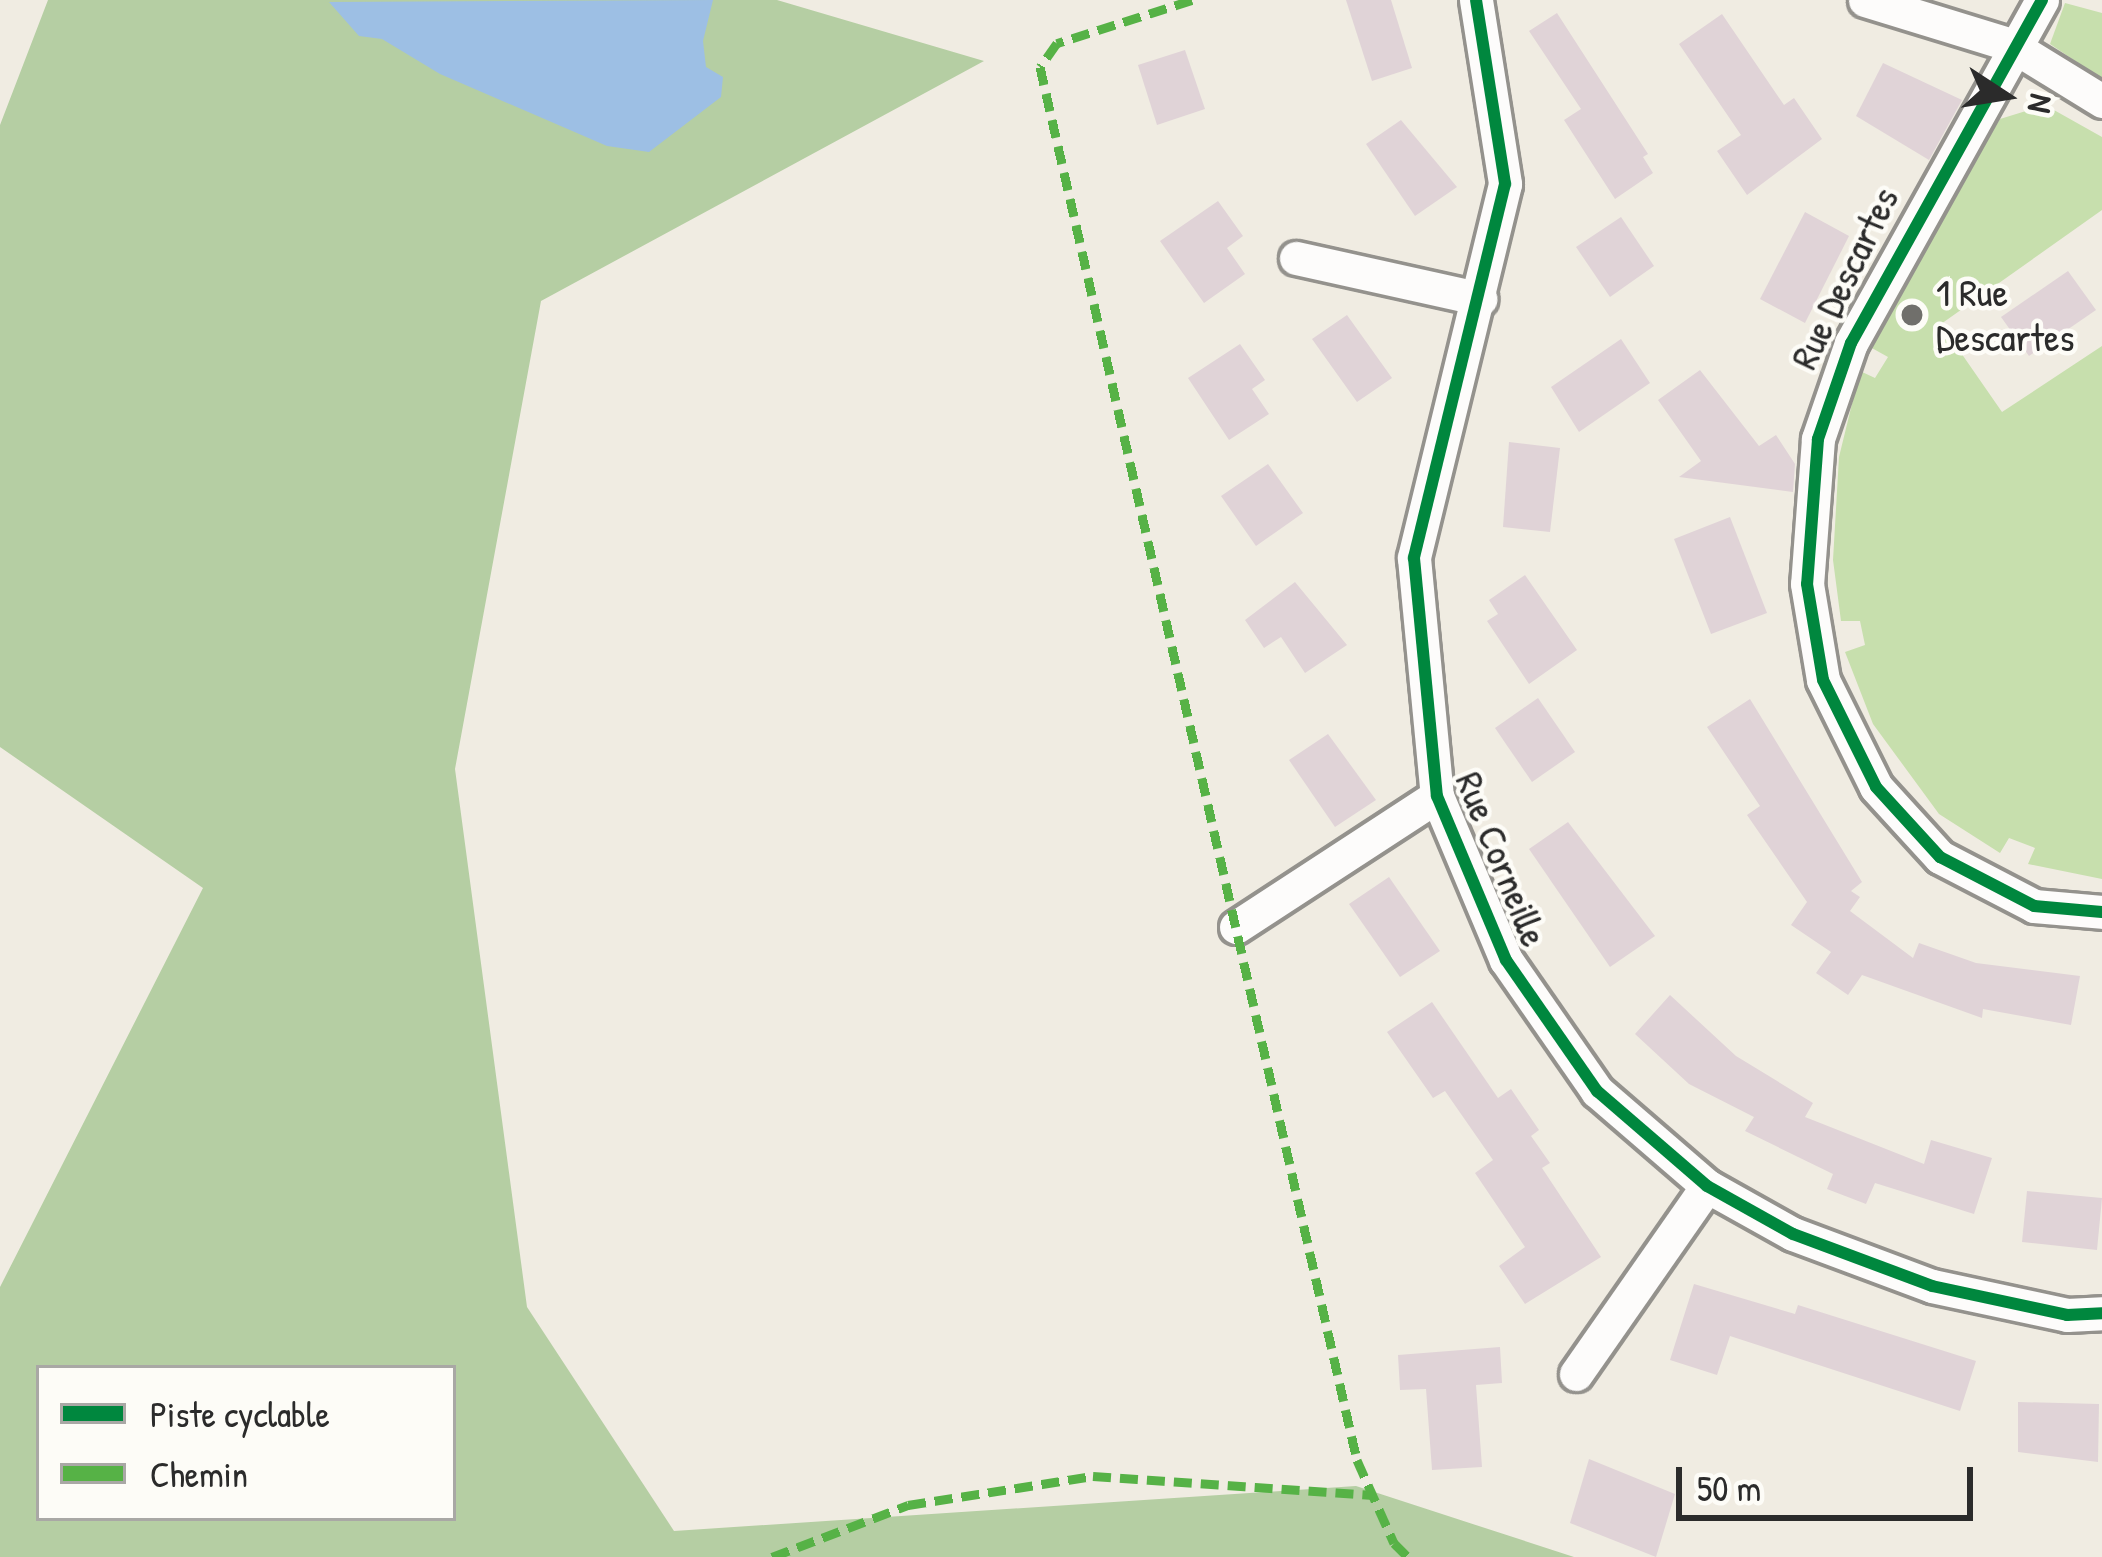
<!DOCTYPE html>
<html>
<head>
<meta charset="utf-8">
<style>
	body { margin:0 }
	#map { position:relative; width:2102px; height:1557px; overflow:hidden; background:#f0ece2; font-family:"Patrick Hand",sans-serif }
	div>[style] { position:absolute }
	.green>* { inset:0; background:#c7dfad }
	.forest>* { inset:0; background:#b5cea3 }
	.water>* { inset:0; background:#9dbfe4 }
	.building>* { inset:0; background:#e0d3d7 }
	.roads { filter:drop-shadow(3px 0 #94928d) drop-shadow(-3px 0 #94928d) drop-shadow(0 3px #94928d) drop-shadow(0 -3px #94928d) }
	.minor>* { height:33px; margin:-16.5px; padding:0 16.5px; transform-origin:16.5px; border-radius:16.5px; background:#fdfcfb }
	.quiet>* { height:9px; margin-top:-4.5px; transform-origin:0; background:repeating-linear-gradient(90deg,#56b246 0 18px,transparent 0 27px) }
	.cycleway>* { height:12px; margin:-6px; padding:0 6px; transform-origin:6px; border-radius:6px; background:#00873e }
	.dots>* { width:33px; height:33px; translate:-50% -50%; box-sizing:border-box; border:6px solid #fdfcf7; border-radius:50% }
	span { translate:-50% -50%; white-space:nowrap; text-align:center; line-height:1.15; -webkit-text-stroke:9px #fdfcf7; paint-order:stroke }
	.street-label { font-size:39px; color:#2b2b2b }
	.poi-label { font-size:39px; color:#2b2b2b }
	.left { translate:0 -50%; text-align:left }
	.legend { position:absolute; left:36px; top:1365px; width:420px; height:156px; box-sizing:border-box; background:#fdfcf7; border:3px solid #a9a8a5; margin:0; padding:15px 21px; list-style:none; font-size:36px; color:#2b2b2b }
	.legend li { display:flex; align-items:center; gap:24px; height:60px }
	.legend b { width:60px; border:3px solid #a9a8a5 }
	.north { position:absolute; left:1946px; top:36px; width:120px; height:120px; -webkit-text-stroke:9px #fdfcf7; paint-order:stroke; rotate:102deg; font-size:33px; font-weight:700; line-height:48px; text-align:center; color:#2b2b2b }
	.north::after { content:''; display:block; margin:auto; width:42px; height:54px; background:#2b2b2b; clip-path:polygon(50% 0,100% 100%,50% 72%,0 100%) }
	.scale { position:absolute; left:1676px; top:1467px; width:297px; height:54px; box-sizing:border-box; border:6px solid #2b2b2b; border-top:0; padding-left:15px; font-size:36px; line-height:42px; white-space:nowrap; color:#2b2b2b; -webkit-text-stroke:9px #fdfcf7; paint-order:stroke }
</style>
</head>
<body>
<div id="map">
	<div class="green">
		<div style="clip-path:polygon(2065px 3px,2102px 13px,2102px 79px,2050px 44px)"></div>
		<div style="clip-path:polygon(2045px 105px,2102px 137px,2102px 210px,1941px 324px,2002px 412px,2102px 346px,2102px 879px,2028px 864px,2035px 848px,2009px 838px,2000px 853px,1939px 814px,1873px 724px,1845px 652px,1865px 645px,1860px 621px,1841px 621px,1833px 560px,1839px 457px,1860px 371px,1875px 378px,1888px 357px,1870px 347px,1892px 298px,2000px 119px)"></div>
	</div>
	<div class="forest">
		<div style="clip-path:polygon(evenodd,48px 0,777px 0,984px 61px,541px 301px,455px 769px,527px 1307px,674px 1531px,1356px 1486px,1574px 1557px,0 1557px,0 1287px,203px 888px,0 747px,0 125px,48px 0,39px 1368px,453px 1368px,453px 1518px,39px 1518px,39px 1368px)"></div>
	</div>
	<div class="water">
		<div style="clip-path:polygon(713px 0,703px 41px,706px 67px,723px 77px,721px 97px,649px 152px,607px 146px,440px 74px,382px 39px,359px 36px,329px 2px)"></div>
	</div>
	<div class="building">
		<div style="clip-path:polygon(1346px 0,1391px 0,1412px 68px,1372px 81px)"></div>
		<div style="clip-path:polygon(1557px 13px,1648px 154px,1643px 157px,1653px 173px,1615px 199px,1564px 120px,1581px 109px,1529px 31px)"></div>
		<div style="clip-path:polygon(1722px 14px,1784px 105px,1794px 98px,1822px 139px,1747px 195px,1717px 151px,1741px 135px,1679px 44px)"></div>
		<div style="clip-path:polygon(1185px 50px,1205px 109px,1157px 125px,1138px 65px)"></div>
		<div style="clip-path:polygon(1883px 63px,1962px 100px,1929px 160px,1856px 116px)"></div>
		<div style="clip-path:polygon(1401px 120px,1457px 187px,1415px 216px,1366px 144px)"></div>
		<div style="clip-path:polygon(1218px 201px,1243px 236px,1227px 248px,1245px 274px,1204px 303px,1160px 241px)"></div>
		<div style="clip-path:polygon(1805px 212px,1849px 236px,1805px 323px,1760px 299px)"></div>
		<div style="clip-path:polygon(1621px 217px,1654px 266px,1610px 297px,1576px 247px)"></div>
		<div style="clip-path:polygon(2068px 271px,2096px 310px,2029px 356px,2001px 317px)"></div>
		<div style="clip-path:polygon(1347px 315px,1392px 378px,1357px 402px,1312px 339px)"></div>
		<div style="clip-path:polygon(1621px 339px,1650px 383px,1579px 432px,1551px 387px)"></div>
		<div style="clip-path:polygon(1240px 344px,1265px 380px,1252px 389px,1269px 414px,1229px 440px,1188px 378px)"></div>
		<div style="clip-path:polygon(1700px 370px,1759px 446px,1776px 435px,1795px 464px,1793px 492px,1679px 477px,1701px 461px,1658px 400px)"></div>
		<div style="clip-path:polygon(1509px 442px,1560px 448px,1550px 532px,1503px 527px)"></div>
		<div style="clip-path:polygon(1268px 464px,1303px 513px,1256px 546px,1221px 496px)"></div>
		<div style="clip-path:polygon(1730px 517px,1767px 613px,1711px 634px,1674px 539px)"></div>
		<div style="clip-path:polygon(1525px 575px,1577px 650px,1529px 684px,1487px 621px,1498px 614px,1489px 600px)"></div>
		<div style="clip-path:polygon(1295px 582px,1347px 645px,1305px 673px,1281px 637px,1264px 648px,1245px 620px)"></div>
		<div style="clip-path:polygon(1538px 698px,1575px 752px,1532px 782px,1495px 728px)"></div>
		<div style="clip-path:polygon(1750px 699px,1862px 882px,1851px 891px,1860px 897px,1850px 911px,1913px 958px,1919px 943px,1976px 963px,2080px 976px,2071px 1025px,1983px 1009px,1982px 1018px,1862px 975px,1848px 995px,1816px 973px,1831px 952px,1791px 925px,1807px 902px,1747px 815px,1760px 806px,1707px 727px)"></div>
		<div style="clip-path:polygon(1328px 734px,1376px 800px,1335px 827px,1289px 760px)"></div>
		<div style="clip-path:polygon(1568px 822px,1655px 936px,1610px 967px,1529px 849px)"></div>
		<div style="clip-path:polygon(1389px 877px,1440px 951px,1400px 977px,1349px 904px)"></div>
		<div style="clip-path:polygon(1670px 995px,1736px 1056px,1813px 1103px,1805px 1117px,1924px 1164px,1931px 1140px,1992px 1158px,1974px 1214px,1875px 1183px,1866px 1204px,1827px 1189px,1833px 1174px,1745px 1131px,1754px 1117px,1689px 1084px,1635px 1034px)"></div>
		<div style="clip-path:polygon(1432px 1002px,1498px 1098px,1511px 1089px,1539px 1130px,1531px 1136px,1550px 1163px,1542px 1168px,1601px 1257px,1525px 1304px,1499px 1266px,1525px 1247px,1475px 1173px,1493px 1160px,1445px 1091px,1433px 1098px,1387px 1032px)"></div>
		<div style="clip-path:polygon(2027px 1191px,2102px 1198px,2097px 1250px,2022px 1242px)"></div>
		<div style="clip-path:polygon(1694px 1284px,1795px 1314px,1798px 1305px,1976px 1361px,1960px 1411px,1730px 1336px,1717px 1375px,1670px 1360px)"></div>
		<div style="clip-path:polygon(1500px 1347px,1502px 1383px,1476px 1385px,1482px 1467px,1432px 1470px,1426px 1389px,1400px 1390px,1398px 1355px)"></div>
		<div style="clip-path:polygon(2018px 1402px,2099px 1404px,2098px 1462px,2018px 1452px)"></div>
		<div style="clip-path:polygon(1589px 1459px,1675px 1494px,1656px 1557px,1570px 1523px)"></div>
	</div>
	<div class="roads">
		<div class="minor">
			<div style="left:1476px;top:0;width:186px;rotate:81deg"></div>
			<div style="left:1505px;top:184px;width:385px;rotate:103.7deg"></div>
			<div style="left:1414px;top:558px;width:239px;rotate:84.5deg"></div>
			<div style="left:1437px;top:796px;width:178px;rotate:67.2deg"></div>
			<div style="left:1506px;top:960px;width:160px;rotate:55.2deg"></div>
			<div style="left:1597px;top:1091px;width:145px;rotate:40.8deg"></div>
			<div style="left:1707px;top:1186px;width:98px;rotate:29.2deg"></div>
			<div style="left:1793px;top:1234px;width:148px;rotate:20.5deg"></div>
			<div style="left:1932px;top:1286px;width:138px;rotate:12.1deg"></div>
			<div style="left:2067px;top:1315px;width:35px;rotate:-3deg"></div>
			<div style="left:1865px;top:0;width:153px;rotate:17.1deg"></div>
			<div style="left:2011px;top:45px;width:107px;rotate:31.6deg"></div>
			<div style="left:2042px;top:0;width:393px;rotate:119.1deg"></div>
			<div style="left:1851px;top:343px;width:102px;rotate:109deg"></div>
			<div style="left:1818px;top:439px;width:145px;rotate:94.3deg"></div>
			<div style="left:1807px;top:584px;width:97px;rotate:80.5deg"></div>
			<div style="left:1823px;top:680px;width:119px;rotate:63.6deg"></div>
			<div style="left:1876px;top:787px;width:95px;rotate:47.6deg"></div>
			<div style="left:1940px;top:857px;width:106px;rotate:27.5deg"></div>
			<div style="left:2034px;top:906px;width:68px;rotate:5deg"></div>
			<div style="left:1296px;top:258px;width:189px;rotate:12.5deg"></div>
			<div style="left:1236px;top:927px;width:240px;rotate:-33.1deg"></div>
			<div style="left:1576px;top:1374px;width:229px;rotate:-55.1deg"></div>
		</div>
	</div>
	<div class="quiet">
		<div style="left:1192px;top:0;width:142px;rotate:162.3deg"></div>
		<div style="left:1057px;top:43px;width:29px;rotate:125deg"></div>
		<div style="left:1040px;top:67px;width:1429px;rotate:77.18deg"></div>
		<div style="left:1357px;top:1460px;width:91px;rotate:66deg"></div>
		<div style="left:1394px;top:1543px;width:20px;rotate:45deg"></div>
		<div style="left:772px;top:1557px;width:146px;rotate:-20.9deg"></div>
		<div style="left:908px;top:1505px;width:187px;rotate:-8.9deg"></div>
		<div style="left:1093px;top:1476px;width:281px;rotate:3.9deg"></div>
	</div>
	<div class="cycleway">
		<div style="left:1476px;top:0;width:186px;rotate:81deg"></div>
		<div style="left:1505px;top:184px;width:385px;rotate:103.7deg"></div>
		<div style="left:1414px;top:558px;width:239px;rotate:84.5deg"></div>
		<div style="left:1437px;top:796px;width:178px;rotate:67.2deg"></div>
		<div style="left:1506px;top:960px;width:160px;rotate:55.2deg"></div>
		<div style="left:1597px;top:1091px;width:145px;rotate:40.8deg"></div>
		<div style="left:1707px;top:1186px;width:98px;rotate:29.2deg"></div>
		<div style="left:1793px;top:1234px;width:148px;rotate:20.5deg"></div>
		<div style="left:1932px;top:1286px;width:138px;rotate:12.1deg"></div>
		<div style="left:2067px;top:1315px;width:35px;rotate:-3deg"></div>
		<div style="left:2042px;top:0;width:393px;rotate:119.1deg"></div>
		<div style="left:1851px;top:343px;width:102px;rotate:109deg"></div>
		<div style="left:1818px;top:439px;width:145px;rotate:94.3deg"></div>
		<div style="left:1807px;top:584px;width:97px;rotate:80.5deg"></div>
		<div style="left:1823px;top:680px;width:119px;rotate:63.6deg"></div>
		<div style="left:1876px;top:787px;width:95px;rotate:47.6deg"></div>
		<div style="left:1940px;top:857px;width:106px;rotate:27.5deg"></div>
		<div style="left:2034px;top:906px;width:68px;rotate:5deg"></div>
	</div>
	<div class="dots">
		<div style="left:1912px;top:315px;background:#706f6b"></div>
	</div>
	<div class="street-label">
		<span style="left:1844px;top:278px;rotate:-64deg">Rue Descartes</span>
		<span style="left:1502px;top:859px;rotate:68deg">Rue Corneille</span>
	</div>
	<div class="poi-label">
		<span class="left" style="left:1936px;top:315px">1 Rue<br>Descartes</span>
	</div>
	<ul class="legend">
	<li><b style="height:15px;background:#00873e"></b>Piste cyclable</li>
	<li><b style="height:15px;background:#56b246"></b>Chemin</li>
	</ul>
	<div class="north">N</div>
	<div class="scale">50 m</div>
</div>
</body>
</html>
